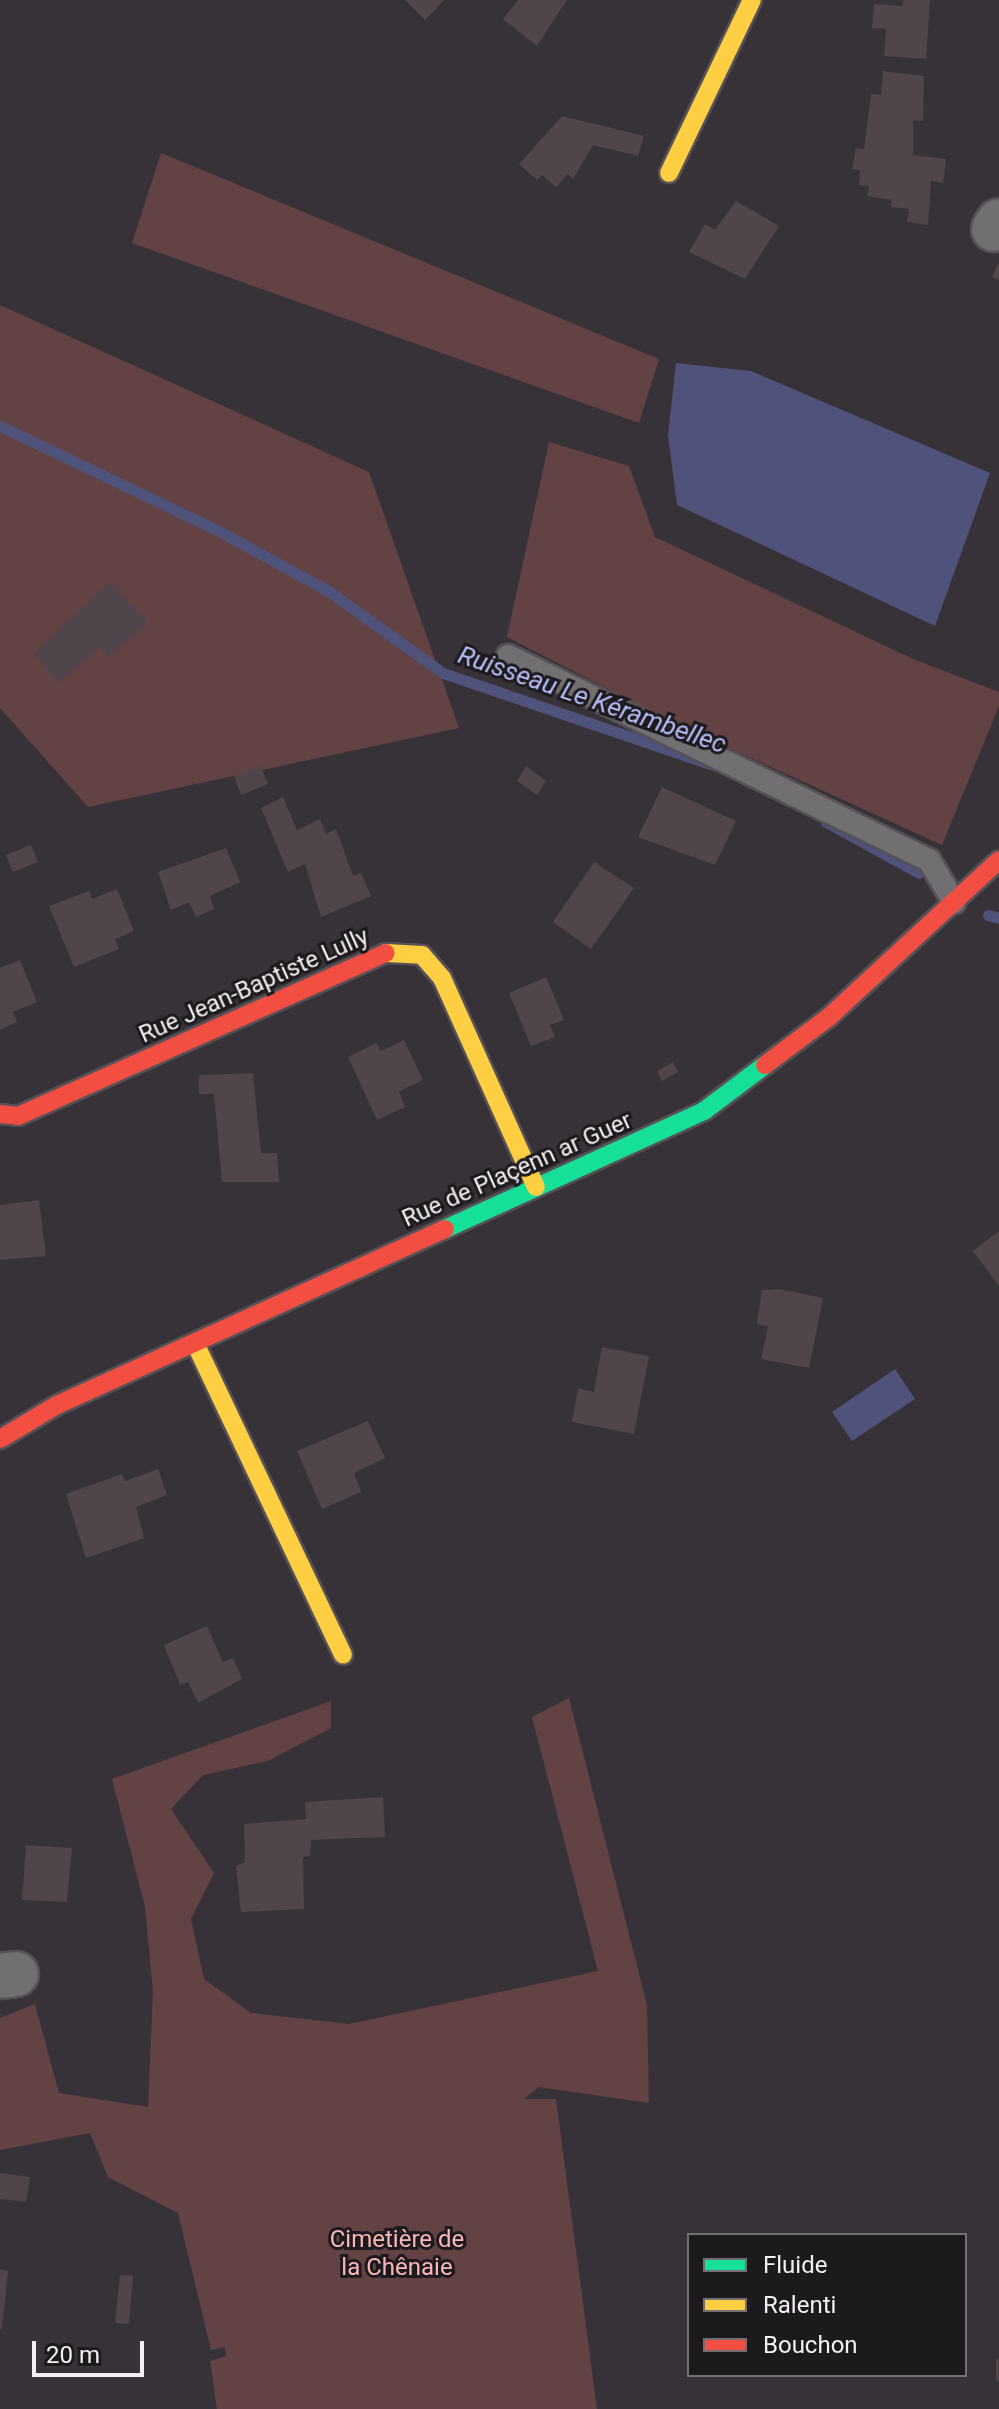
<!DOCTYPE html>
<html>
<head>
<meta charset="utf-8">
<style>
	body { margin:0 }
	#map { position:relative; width:999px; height:2409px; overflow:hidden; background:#373237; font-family:Roboto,sans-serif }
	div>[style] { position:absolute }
	.green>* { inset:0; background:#634244 }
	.water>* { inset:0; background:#4f527a }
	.stream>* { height:11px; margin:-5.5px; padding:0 5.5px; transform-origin:5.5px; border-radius:5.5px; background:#4f527a }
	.building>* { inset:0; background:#50454b }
	.roads { filter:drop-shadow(2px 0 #565156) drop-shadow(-2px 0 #565156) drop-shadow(0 2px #565156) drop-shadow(0 -2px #565156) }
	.lane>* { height:22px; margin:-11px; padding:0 11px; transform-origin:11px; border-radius:11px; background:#726f72 }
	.street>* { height:44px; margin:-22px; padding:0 22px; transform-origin:22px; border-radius:22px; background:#726f72 }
	.fast>* { height:18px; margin:-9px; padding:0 9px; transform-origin:9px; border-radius:9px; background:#16e098 }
	.slow>* { height:18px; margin:-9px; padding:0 9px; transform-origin:9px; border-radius:9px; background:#ffcf43 }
	.jam>* { height:18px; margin:-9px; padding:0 9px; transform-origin:9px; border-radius:9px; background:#f24e42 }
	span { translate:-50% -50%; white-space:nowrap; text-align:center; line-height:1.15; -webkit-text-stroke:6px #1d1a1d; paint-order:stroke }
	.street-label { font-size:24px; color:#f4eff4 }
	.park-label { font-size:24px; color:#fbb6b8 }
	.water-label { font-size:26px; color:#b7bdf7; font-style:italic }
	.legend { position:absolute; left:687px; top:2233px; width:280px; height:144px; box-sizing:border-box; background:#1d1a1d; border:2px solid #736f73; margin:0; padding:10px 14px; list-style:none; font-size:24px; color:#f4eff4 }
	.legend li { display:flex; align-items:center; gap:16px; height:40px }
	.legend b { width:40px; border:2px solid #736f73 }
	.scale { position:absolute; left:32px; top:2341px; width:112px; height:36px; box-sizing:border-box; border:4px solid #f4eff4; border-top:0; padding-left:10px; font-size:24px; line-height:28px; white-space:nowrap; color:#f4eff4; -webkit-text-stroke:6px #1d1a1d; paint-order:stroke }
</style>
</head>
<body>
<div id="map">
	<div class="green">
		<div style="clip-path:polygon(161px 153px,659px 359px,639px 423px,132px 243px)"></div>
		<div style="clip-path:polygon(0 305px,369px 472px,459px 728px,88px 807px,0 708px)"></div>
		<div style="clip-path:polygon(549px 442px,629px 466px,655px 537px,913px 659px,999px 692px,999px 706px,942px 845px,674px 723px,507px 637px)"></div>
		<div style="clip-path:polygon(569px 1698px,647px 2005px,649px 2103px,539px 2087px,524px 2099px,556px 2099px,597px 2409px,217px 2409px,210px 2361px,226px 2356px,225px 2347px,211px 2350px,178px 2213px,108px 2177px,90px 2133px,0 2150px,0 2018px,35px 2004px,59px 2093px,148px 2107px,153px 1992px,145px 1907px,112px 1779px,331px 1701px,331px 1728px,268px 1761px,203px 1775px,171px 1809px,214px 1873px,191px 1919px,204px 1979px,251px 2013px,349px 2024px,598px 1971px,532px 1717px)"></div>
	</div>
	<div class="water">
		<div style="clip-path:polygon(676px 363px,751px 371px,990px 473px,935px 626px,677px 505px,668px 435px)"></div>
		<div style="clip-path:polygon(895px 1369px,915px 1399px,852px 1441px,832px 1412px)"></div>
	</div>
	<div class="stream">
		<div style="left:0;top:426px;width:243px;rotate:25.6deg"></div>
		<div style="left:219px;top:531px;width:127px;rotate:28.8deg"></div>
		<div style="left:330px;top:592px;width:139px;rotate:35.6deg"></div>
		<div style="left:443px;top:673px;width:283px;rotate:18.8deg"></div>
		<div style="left:826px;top:822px;width:106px;rotate:28.7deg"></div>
		<div style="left:988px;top:915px;width:11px;rotate:15deg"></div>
	</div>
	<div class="building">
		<div style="clip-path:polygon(405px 0,444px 0,425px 20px)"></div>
		<div style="clip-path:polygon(518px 0,567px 0,537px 46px,503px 19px)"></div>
		<div style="clip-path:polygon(903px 0,930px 0,926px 59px,884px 56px,886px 29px,872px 28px,874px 4px,903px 6px)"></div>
		<div style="clip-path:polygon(883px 71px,924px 76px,923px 121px,913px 120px,913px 155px,946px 159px,943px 183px,931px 181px,928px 225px,907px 222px,909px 209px,891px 207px,892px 200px,867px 196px,869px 186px,859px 185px,860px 170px,852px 169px,856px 148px,864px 149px,871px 94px,881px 95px)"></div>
		<div style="clip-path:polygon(562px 116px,644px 136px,638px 156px,593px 145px,573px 179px,568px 174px,556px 187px,542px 175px,537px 180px,519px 164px)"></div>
		<div style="clip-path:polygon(736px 201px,779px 226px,745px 279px,689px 252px,705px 224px,715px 230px)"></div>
		<div style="clip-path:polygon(999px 262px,999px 280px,992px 277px)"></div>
		<div style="clip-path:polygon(110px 582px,147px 622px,109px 657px,100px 646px,59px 683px,33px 654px)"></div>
		<div style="clip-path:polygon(261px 766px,268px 784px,241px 795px,234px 776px)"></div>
		<div style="clip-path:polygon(526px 766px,546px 781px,537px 795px,517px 781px)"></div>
		<div style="clip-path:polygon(662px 787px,736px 821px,715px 865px,638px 837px)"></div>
		<div style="clip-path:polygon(283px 797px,297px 830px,320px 819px,326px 834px,336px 829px,353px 876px,361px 873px,371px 896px,321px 917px,305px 864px,288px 872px,261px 808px)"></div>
		<div style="clip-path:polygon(31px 845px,38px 862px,13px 872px,6px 855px)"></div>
		<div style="clip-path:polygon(226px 848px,240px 882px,210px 896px,214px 909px,196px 917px,189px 902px,171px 910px,158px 872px)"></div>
		<div style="clip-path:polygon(594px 862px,634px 888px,591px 949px,553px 922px)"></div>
		<div style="clip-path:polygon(117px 889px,134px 931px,115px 939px,119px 949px,74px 967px,49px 906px,89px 891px,92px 899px)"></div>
		<div style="clip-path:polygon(20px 960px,37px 1002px,13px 1012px,17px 1022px,0 1030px,0 968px)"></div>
		<div style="clip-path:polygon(546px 977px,564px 1020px,550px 1025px,555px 1037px,531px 1046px,509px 993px)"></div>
		<div style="clip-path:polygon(404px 1040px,423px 1080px,399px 1091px,405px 1107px,377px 1120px,348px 1057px,376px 1043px,381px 1051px)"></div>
		<div style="clip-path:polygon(673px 1062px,678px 1072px,662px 1081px,657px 1071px)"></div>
		<div style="clip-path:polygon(253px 1073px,261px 1153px,277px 1153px,279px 1182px,222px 1182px,214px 1094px,199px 1094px,199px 1075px)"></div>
		<div style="clip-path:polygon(39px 1200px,46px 1256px,0 1260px,0 1205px)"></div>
		<div style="clip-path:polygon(999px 1231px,999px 1286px,973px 1251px)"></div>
		<div style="clip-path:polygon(779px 1289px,823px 1298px,809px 1368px,761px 1359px,768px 1327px,757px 1324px,762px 1290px)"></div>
		<div style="clip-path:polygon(602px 1347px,649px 1356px,634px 1434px,572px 1422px,578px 1388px,594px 1392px)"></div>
		<div style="clip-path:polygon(368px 1421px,385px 1458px,354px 1473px,361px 1492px,322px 1509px,297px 1451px)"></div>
		<div style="clip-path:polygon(158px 1469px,167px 1495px,136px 1507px,144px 1538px,86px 1558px,66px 1494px,122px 1474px,125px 1481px)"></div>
		<div style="clip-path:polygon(207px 1626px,223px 1662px,233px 1658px,242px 1679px,198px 1703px,188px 1682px,180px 1685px,164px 1645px)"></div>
		<div style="clip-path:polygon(383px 1797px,385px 1837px,311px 1840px,310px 1856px,303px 1857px,304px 1909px,241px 1912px,236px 1866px,245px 1862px,244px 1824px,306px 1819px,305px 1802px)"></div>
		<div style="clip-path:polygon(26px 1845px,72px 1848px,67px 1902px,22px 1900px)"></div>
		<div style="clip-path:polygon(0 2173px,30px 2177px,26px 2202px,0 2199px)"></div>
		<div style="clip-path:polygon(0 2269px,8px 2271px,2px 2329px,0 2329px)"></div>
		<div style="clip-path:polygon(120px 2275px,133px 2276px,129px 2324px,115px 2323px)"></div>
		<div style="clip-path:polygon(996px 2359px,999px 2359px,999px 2381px,996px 2381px)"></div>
	</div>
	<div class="roads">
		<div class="lane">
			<div style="left:508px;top:656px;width:468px;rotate:25.9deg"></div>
			<div style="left:929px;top:860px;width:49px;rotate:59.2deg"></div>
		</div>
		<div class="street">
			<div style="left:994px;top:229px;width:9px;rotate:-58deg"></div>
			<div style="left:0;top:1976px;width:16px;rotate:-7deg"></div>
		</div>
		<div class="fast">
			<div style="left:445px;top:1229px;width:285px;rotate:-24.5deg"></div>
			<div style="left:704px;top:1111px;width:76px;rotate:-37deg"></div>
		</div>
		<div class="slow">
			<div style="left:669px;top:173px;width:192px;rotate:-64.4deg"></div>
			<div style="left:386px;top:953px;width:36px;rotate:3deg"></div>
			<div style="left:422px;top:955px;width:30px;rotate:49deg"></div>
			<div style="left:442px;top:978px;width:229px;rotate:65.8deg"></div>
			<div style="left:195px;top:1343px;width:345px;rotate:64.6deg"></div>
		</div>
		<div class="jam">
			<div style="left:765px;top:1065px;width:80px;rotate:-36.9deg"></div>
			<div style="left:829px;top:1017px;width:231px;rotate:-42.7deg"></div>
			<div style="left:0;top:1114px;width:18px;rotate:6deg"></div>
			<div style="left:18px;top:1116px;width:402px;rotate:-23.9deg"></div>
			<div style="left:0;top:1439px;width:66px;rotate:-30.8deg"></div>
			<div style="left:57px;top:1405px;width:426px;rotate:-24.4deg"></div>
		</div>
	</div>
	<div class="street-label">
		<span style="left:254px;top:986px;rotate:-24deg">Rue Jean-Baptiste Lully</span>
		<span style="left:517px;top:1170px;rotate:-24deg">Rue de Plaçenn ar Guer</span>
	</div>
	<div class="park-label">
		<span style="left:397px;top:2254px">Cimetière de<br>la Chênaie</span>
	</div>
	<div class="water-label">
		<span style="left:592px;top:700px;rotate:19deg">Ruisseau Le Kérambellec</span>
	</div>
	<ul class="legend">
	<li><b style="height:10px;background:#16e098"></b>Fluide</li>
	<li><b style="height:10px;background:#ffcf43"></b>Ralenti</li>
	<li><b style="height:10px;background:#f24e42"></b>Bouchon</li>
	</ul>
	<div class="scale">20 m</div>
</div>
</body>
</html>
